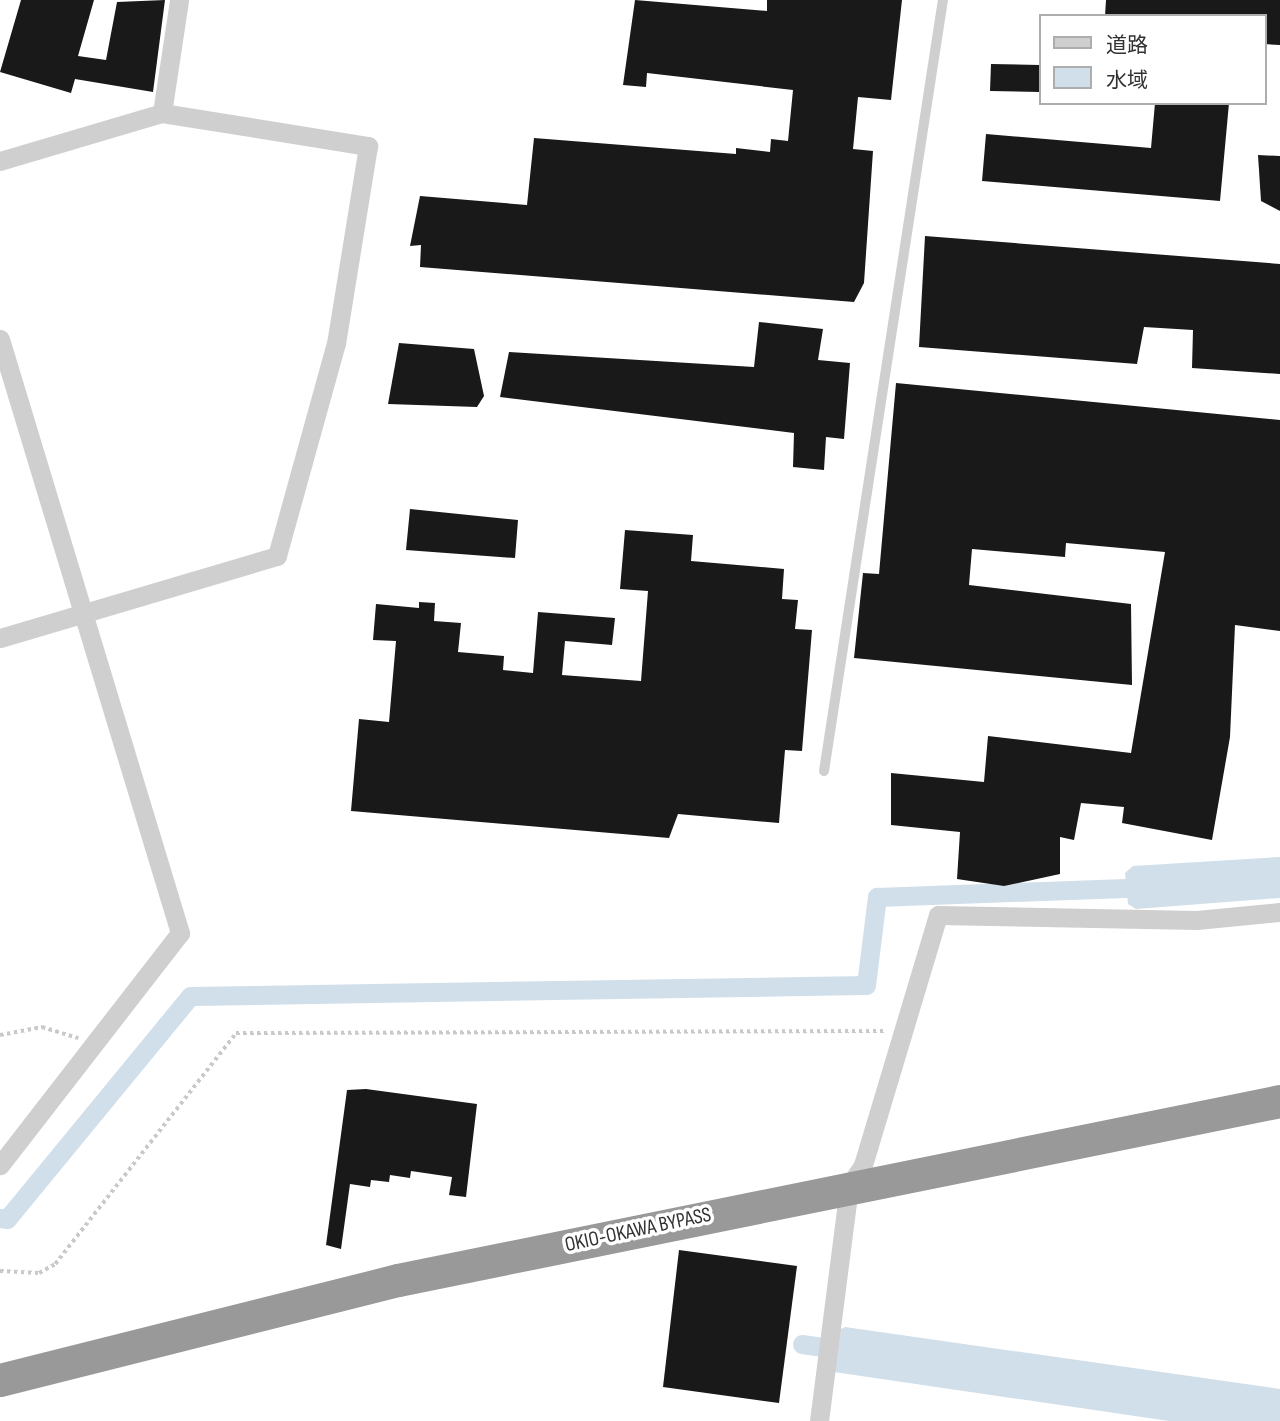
<!DOCTYPE html>
<html>
<head>
<meta charset="utf-8">
<style>
	body { margin:0 }
	#map { position:relative; width:1280px; height:1421px; overflow:hidden; background:#fff; font-family:"Sofia Sans Condensed","Noto Sans JP",sans-serif }
	div>[style] { position:absolute }
	.water>* { inset:0; background:#d1dfea }
	.canal>* { height:19px; margin:-9.5px; padding:0 9.5px; transform-origin:9.5px; border-radius:9.5px; background:#d1dfea }
	.building>* { inset:0; background:#191919 }
	.path>* { height:3.5px; margin-top:-1.75px; transform-origin:0; background:repeating-linear-gradient(90deg,#c9c9c9 0 3.5px,transparent 0 7px) }
	.lane>* { height:10px; margin:-5px; padding:0 5px; transform-origin:5px; border-radius:5px; background:#cfcfcf }
	.street>* { height:19px; margin:-9.5px; padding:0 9.5px; transform-origin:9.5px; border-radius:9.5px; background:#cfcfcf }
	.highway>* { height:33px; margin:-16.5px; padding:0 16.5px; transform-origin:16.5px; border-radius:16.5px; background:#999 }
	span { translate:-50% -50%; white-space:nowrap; text-align:center; line-height:1.15; -webkit-text-stroke:7px #fff; paint-order:stroke }
	.street-label { font-size:21px; color:#323232 }
	.legend { position:absolute; left:1039px; top:14px; width:228px; height:91px; box-sizing:border-box; background:#fff; border:2px solid #adadad; margin:0; padding:9px 12px; list-style:none; font-size:21px; color:#323232 }
	.legend li { display:flex; align-items:center; gap:14px; height:35px }
	.legend b { width:35px; border:2px solid #adadad }
</style>
</head>
<body>
<div id="map">
	<div class="water">
		<div style="clip-path:polygon(1280px 857px,1280px 898px,1136px 909px,1128px 904px,1125px 873px,1133px 866px)"></div>
		<div style="clip-path:polygon(845px 1327px,1280px 1389px,1280px 1421px,1169px 1421px,834px 1372px,839px 1330px)"></div>
	</div>
	<div class="canal">
		<div style="left:0;top:1218px;width:7px;rotate:8deg"></div>
		<div style="left:7px;top:1219px;width:288px;rotate:-50.6deg"></div>
		<div style="left:190px;top:996px;width:676px;rotate:-0.93deg"></div>
		<div style="left:866px;top:985px;width:89px;rotate:-82.9deg"></div>
		<div style="left:877px;top:897px;width:276px;rotate:-2.1deg"></div>
		<div style="left:802px;top:1344px;width:40px;rotate:8.5deg"></div>
	</div>
	<div class="building">
		<div style="clip-path:polygon(21px 0,94px 0,78px 56px,106px 60px,117px 2px,165px 0,153px 92px,75px 79px,71px 93px,0 72px)"></div>
		<div style="clip-path:polygon(635px 0,767px 11px,767px 0,902px 0,891px 100px,858px 97px,853px 149px,873px 151px,864px 283px,854px 302px,420px 267px,421px 245px,410px 246px,420px 196px,527px 205px,534px 138px,736px 154px,736px 148px,770px 152px,771px 139px,788px 141px,793px 90px,647px 73px,646px 87px,623px 85px)"></div>
		<div style="clip-path:polygon(1106px 0,1280px 0,1280px 45px,1264px 44px,1264px 16px,1105px 16px)"></div>
		<div style="clip-path:polygon(991px 64px,1040px 65px,1040px 92px,990px 91px)"></div>
		<div style="clip-path:polygon(1155px 103px,1229px 103px,1220px 201px,982px 181px,986px 134px,1151px 148px)"></div>
		<div style="clip-path:polygon(1258px 155px,1280px 156px,1280px 211px,1261px 201px)"></div>
		<div style="clip-path:polygon(925px 236px,1280px 264px,1280px 374px,1192px 368px,1193px 330px,1144px 327px,1137px 364px,919px 347px)"></div>
		<div style="clip-path:polygon(759px 322px,823px 329px,818px 360px,850px 363px,844px 439px,826px 437px,824px 470px,793px 467px,794px 433px,500px 397px,509px 352px,754px 367px)"></div>
		<div style="clip-path:polygon(399px 343px,474px 349px,484px 396px,477px 407px,388px 404px)"></div>
		<div style="clip-path:polygon(896px 383px,1280px 420px,1280px 631px,1235px 625px,1230px 737px,1212px 840px,1122px 823px,1124px 807px,1081px 803px,1074px 840px,1060px 837px,1060px 874px,1004px 886px,957px 879px,960px 832px,891px 825px,891px 773px,984px 782px,988px 736px,1131px 753px,1165px 552px,1066px 543px,1065px 557px,972px 549px,969px 585px,1131px 604px,1132px 685px,854px 658px,863px 573px,879px 574px)"></div>
		<div style="clip-path:polygon(410px 509px,518px 520px,515px 558px,406px 550px)"></div>
		<div style="clip-path:polygon(625px 530px,693px 535px,691px 561px,784px 569px,782px 599px,798px 600px,795px 629px,812px 630px,802px 751px,785px 750px,779px 823px,678px 814px,669px 838px,351px 811px,359px 719px,389px 722px,396px 641px,373px 640px,376px 604px,419px 608px,419px 602px,435px 603px,434px 621px,461px 623px,458px 652px,504px 656px,503px 670px,533px 673px,538px 612px,615px 618px,612px 645px,565px 641px,562px 675px,641px 681px,648px 591px,620px 589px)"></div>
		<div style="clip-path:polygon(366px 1089px,477px 1104px,466px 1197px,449px 1195px,452px 1177px,411px 1171px,410px 1178px,390px 1175px,389px 1182px,371px 1180px,370px 1187px,350px 1184px,341px 1249px,326px 1245px,347px 1090px)"></div>
		<div style="clip-path:polygon(679px 1250px,797px 1266px,779px 1403px,663px 1387px)"></div>
	</div>
	<div class="path">
		<div style="left:0;top:1035px;width:43px;rotate:-10.8deg"></div>
		<div style="left:42px;top:1027px;width:38px;rotate:17deg"></div>
		<div style="left:0;top:1271px;width:39px;rotate:3deg"></div>
		<div style="left:39px;top:1273px;width:18px;rotate:-29deg"></div>
		<div style="left:55px;top:1264px;width:293px;rotate:-51.9deg"></div>
		<div style="left:236px;top:1033px;width:650px;rotate:-0.18deg"></div>
	</div>
	<div class="lane">
		<div style="left:824px;top:771px;width:780px;rotate:-81.23deg"></div>
	</div>
	<div class="street">
		<div style="left:162px;top:113px;width:114px;rotate:-81.4deg"></div>
		<div style="left:0;top:161px;width:169px;rotate:-16.5deg"></div>
		<div style="left:162px;top:113px;width:209px;rotate:9.1deg"></div>
		<div style="left:368px;top:146px;width:200px;rotate:99.2deg"></div>
		<div style="left:336px;top:343px;width:221px;rotate:105.5deg"></div>
		<div style="left:277px;top:556px;width:289px;rotate:163.5deg"></div>
		<div style="left:0;top:339px;width:621px;rotate:73.14deg"></div>
		<div style="left:180px;top:933px;width:294px;rotate:127.8deg"></div>
		<div style="left:819px;top:1421px;width:237px;rotate:-82.7deg"></div>
		<div style="left:849px;top:1186px;width:25px;rotate:-56deg"></div>
		<div style="left:863px;top:1165px;width:261px;rotate:-73.3deg"></div>
		<div style="left:938px;top:915px;width:259px;rotate:1.1deg"></div>
		<div style="left:1197px;top:920px;width:83px;rotate:-5.5deg"></div>
	</div>
	<div class="highway">
		<div style="left:0;top:1380px;width:410px;rotate:-14.1deg"></div>
		<div style="left:398px;top:1280px;width:900px;rotate:-11.47deg"></div>
	</div>
	<div class="street-label">
		<span style="left:638px;top:1230px;rotate:-12deg">OKIO-OKAWA BYPASS</span>
	</div>
	<ul class="legend">
	<li><b style="height:9px;background:#cfcfcf"></b>道路</li>
	<li><b style="height:19px;background:#d1dfea"></b>水域</li>
	</ul>
</div>
</body>
</html>
